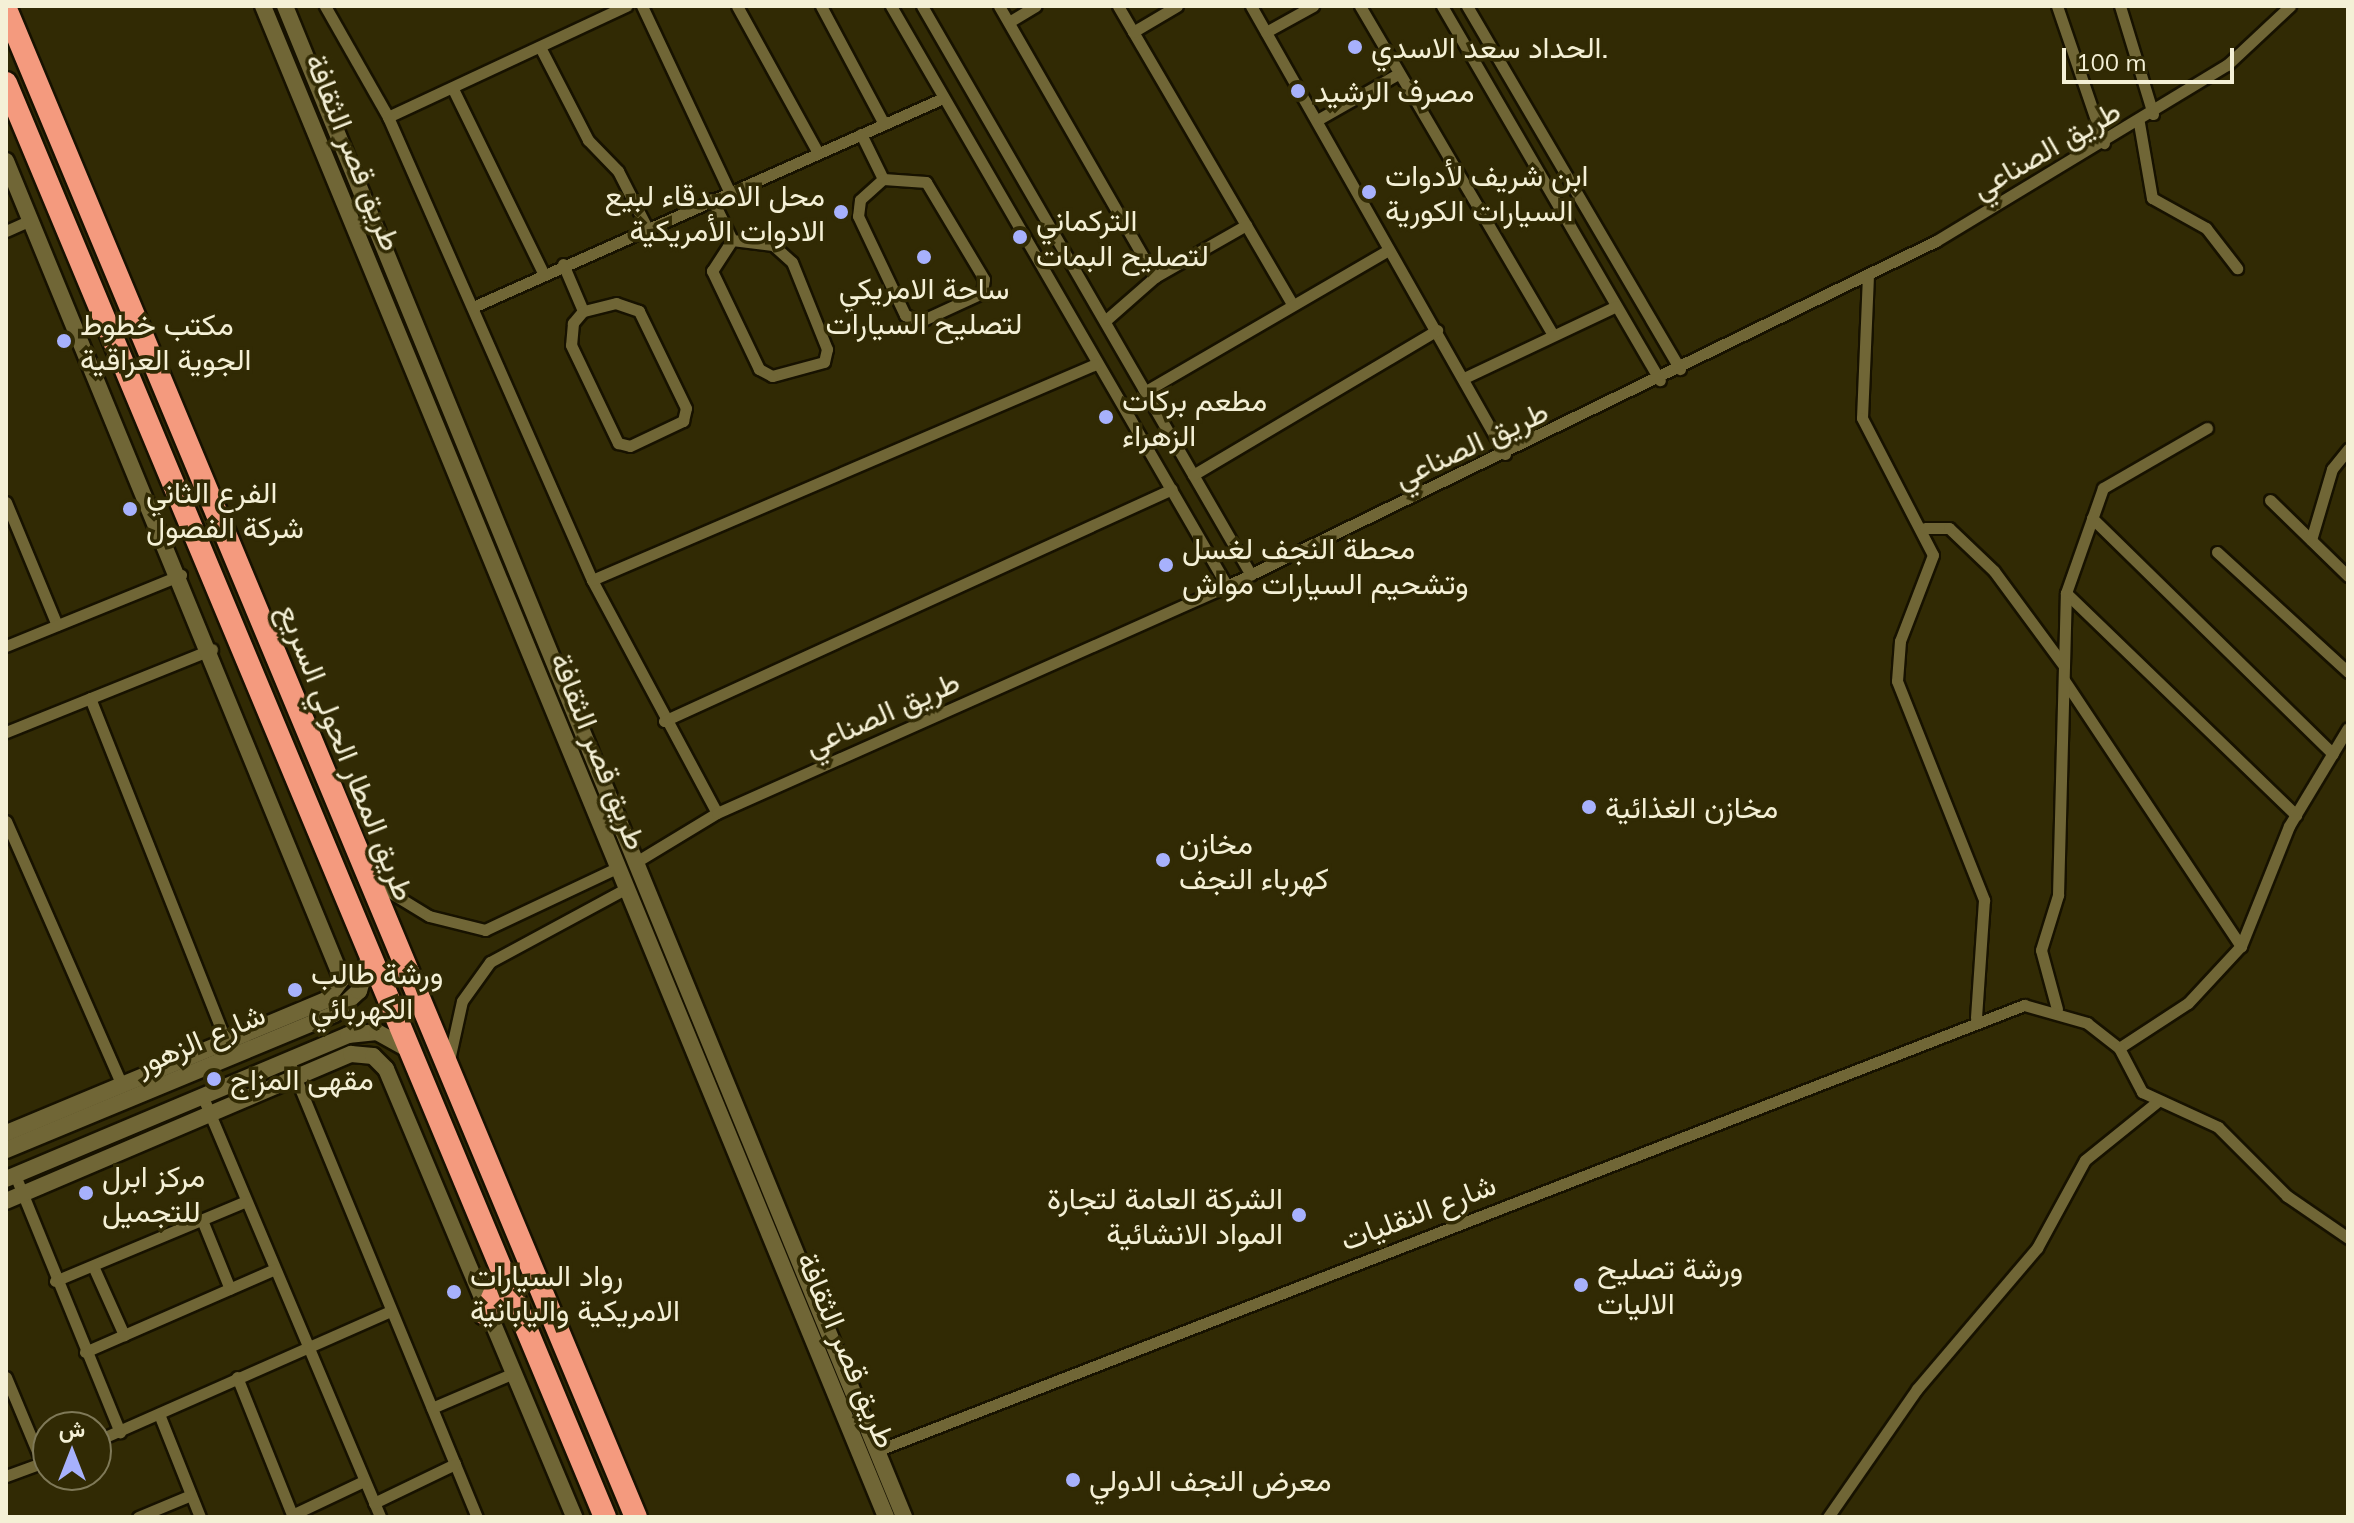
<!DOCTYPE html>
<html>
<head>
<meta charset="utf-8">
<style>
	body { margin:0 }
	#map { position:relative; width:2354px; height:1523px; overflow:hidden; background:#312a04; font-family:Mulish,Vazirmatn,sans-serif }
	div>[style] { position:absolute }
	.roads { filter:drop-shadow(2px 0 #171200) drop-shadow(-2px 0 #171200) drop-shadow(0 2px #171200) drop-shadow(0 -2px #171200) }
	.street>* { height:11px; margin:-5.5px; padding:0 5.5px; transform-origin:5.5px; border-radius:5.5px; background:#706636 }
	.secondary>* { height:16px; margin:-8px; padding:0 8px; transform-origin:8px; border-radius:8px; background:#706636 }
	.highway>* { height:22px; margin:-11px; padding:0 11px; transform-origin:11px; border-radius:11px; background:#f49a7e }
	.dots>* { width:22px; height:22px; translate:-50% -50%; box-sizing:border-box; border:4px solid #312a04; border-radius:50% }
	span { translate:-50% -50%; white-space:nowrap; text-align:center; line-height:1.15; -webkit-text-stroke:7px #312a04; paint-order:stroke }
	.poi-label { font-size:30px; color:#f4f0d6 }
	.left { translate:0 -50%; text-align:left }
	.right { translate:-100% -50%; text-align:right }
	.street-label { font-size:30px; color:#f4f0d6 }
	.frame { position:absolute; inset:0; border:8px solid #f4f0d6; pointer-events:none }
	.north { position:absolute; left:32px; top:1411px; width:80px; height:80px; box-sizing:border-box; background:#312a04; border:2px solid #7f7958; border-radius:50%; rotate:0deg; font-size:22px; font-weight:700; line-height:32px; text-align:center; color:#f4f0d6 }
	.north::after { content:''; display:block; margin:auto; width:28px; height:36px; background:#a7b1fc; clip-path:polygon(50% 0,100% 100%,50% 72%,0 100%) }
	.scale { position:absolute; left:2062px; top:48px; width:172px; height:36px; box-sizing:border-box; border:4px solid #f4f0d6; border-top:0; padding-left:10px; font-size:24px; line-height:28px; white-space:nowrap; color:#f4f0d6; -webkit-text-stroke:6px #312a04; paint-order:stroke }
</style>
</head>
<body>
<div id="map">
	<div class="roads">
		<div class="street">
			<div style="left:325px;top:6px;width:128px;rotate:60.4deg"></div>
			<div style="left:388px;top:117px;width:506px;rotate:66.22deg"></div>
			<div style="left:592px;top:580px;width:264px;rotate:61.8deg"></div>
			<div style="left:642px;top:6px;width:204px;rotate:64.8deg"></div>
			<div style="left:737px;top:6px;width:168px;rotate:61.1deg"></div>
			<div style="left:821px;top:6px;width:134px;rotate:61.9deg"></div>
			<div style="left:891px;top:6px;width:670px;rotate:59.92deg"></div>
			<div style="left:922px;top:6px;width:657px;rotate:59.96deg"></div>
			<div style="left:999px;top:6px;width:313px;rotate:60.1deg"></div>
			<div style="left:1118px;top:6px;width:345px;rotate:59.7deg"></div>
			<div style="left:1251px;top:6px;width:515px;rotate:60.45deg"></div>
			<div style="left:1360px;top:6px;width:378px;rotate:59.6deg"></div>
			<div style="left:1442px;top:6px;width:433px;rotate:59.8deg"></div>
			<div style="left:1467px;top:6px;width:421px;rotate:59.6deg"></div>
			<div style="left:2057px;top:6px;width:145px;rotate:71.1deg"></div>
			<div style="left:2120px;top:6px;width:113px;rotate:73deg"></div>
			<div style="left:1009px;top:22px;width:31px;rotate:-31deg"></div>
			<div style="left:1133px;top:32px;width:51px;rotate:-30.6deg"></div>
			<div style="left:1266px;top:32px;width:54px;rotate:-29deg"></div>
			<div style="left:540px;top:47px;width:105px;rotate:62.7deg"></div>
			<div style="left:588px;top:140px;width:43px;rotate:45.9deg"></div>
			<div style="left:618px;top:171px;width:64px;rotate:63deg"></div>
			<div style="left:453px;top:89px;width:205px;rotate:63.9deg"></div>
			<div style="left:388px;top:117px;width:263px;rotate:-25deg"></div>
			<div style="left:1319px;top:119px;width:91px;rotate:-29.7deg"></div>
			<div style="left:2139px;top:123px;width:76px;rotate:80.2deg"></div>
			<div style="left:2152px;top:198px;width:62px;rotate:29.1deg"></div>
			<div style="left:2206px;top:228px;width:51px;rotate:52.2deg"></div>
			<div style="left:861px;top:134px;width:50px;rotate:63.9deg"></div>
			<div style="left:883px;top:179px;width:31px;rotate:138deg"></div>
			<div style="left:860px;top:200px;width:16px;rotate:97deg"></div>
			<div style="left:858px;top:216px;width:110px;rotate:64.6deg"></div>
			<div style="left:905px;top:315px;width:17px;rotate:21deg"></div>
			<div style="left:921px;top:321px;width:67px;rotate:-24.7deg"></div>
			<div style="left:982px;top:293px;width:14px;rotate:-82deg"></div>
			<div style="left:984px;top:279px;width:113px;rotate:-120.9deg"></div>
			<div style="left:926px;top:182px;width:43px;rotate:-176deg"></div>
			<div style="left:712px;top:199px;width:46px;rotate:64deg"></div>
			<div style="left:6px;top:231px;width:27px;rotate:-24deg"></div>
			<div style="left:732px;top:240px;width:41px;rotate:7deg"></div>
			<div style="left:773px;top:245px;width:25px;rotate:42deg"></div>
			<div style="left:792px;top:262px;width:94px;rotate:68.1deg"></div>
			<div style="left:827px;top:349px;width:13px;rotate:103deg"></div>
			<div style="left:824px;top:362px;width:54px;rotate:164.9deg"></div>
			<div style="left:772px;top:376px;width:15px;rotate:-152deg"></div>
			<div style="left:759px;top:369px;width:109px;rotate:-115.6deg"></div>
			<div style="left:712px;top:271px;width:37px;rotate:-57deg"></div>
			<div style="left:563px;top:264px;width:51px;rotate:66.9deg"></div>
			<div style="left:583px;top:311px;width:16px;rotate:130deg"></div>
			<div style="left:573px;top:323px;width:22px;rotate:95deg"></div>
			<div style="left:571px;top:345px;width:109px;rotate:64.4deg"></div>
			<div style="left:618px;top:443px;width:12px;rotate:14deg"></div>
			<div style="left:630px;top:446px;width:59px;rotate:-25.3deg"></div>
			<div style="left:683px;top:421px;width:13px;rotate:-77deg"></div>
			<div style="left:686px;top:408px;width:108px;rotate:-115.9deg"></div>
			<div style="left:639px;top:311px;width:24px;rotate:-161deg"></div>
			<div style="left:616px;top:303px;width:34px;rotate:166deg"></div>
			<div style="left:1868px;top:275px;width:143px;rotate:92.4deg"></div>
			<div style="left:1862px;top:418px;width:154px;rotate:62.6deg"></div>
			<div style="left:1933px;top:555px;width:92px;rotate:111deg"></div>
			<div style="left:1900px;top:641px;width:40px;rotate:94.3deg"></div>
			<div style="left:1897px;top:681px;width:236px;rotate:68.3deg"></div>
			<div style="left:1984px;top:900px;width:118px;rotate:93.9deg"></div>
			<div style="left:473px;top:307px;width:514px;rotate:-23.97deg"></div>
			<div style="left:1106px;top:320px;width:65px;rotate:-41.3deg"></div>
			<div style="left:1155px;top:277px;width:105px;rotate:-29.7deg"></div>
			<div style="left:1464px;top:378px;width:168px;rotate:-25.3deg"></div>
			<div style="left:1146px;top:391px;width:280px;rotate:-30.2deg"></div>
			<div style="left:1193px;top:475px;width:284px;rotate:-30.7deg"></div>
			<div style="left:2270px;top:500px;width:109px;rotate:44.3deg"></div>
			<div style="left:6px;top:502px;width:133px;rotate:67.5deg"></div>
			<div style="left:2092px;top:518px;width:337px;rotate:44.4deg"></div>
			<div style="left:1925px;top:528px;width:24px"></div>
			<div style="left:1949px;top:528px;width:62px;rotate:43.7deg"></div>
			<div style="left:1994px;top:571px;width:118px;rotate:53.6deg"></div>
			<div style="left:2311px;top:540px;width:74px;rotate:-73.5deg"></div>
			<div style="left:2332px;top:469px;width:26px;rotate:-51deg"></div>
			<div style="left:2217px;top:552px;width:178px;rotate:42.5deg"></div>
			<div style="left:592px;top:580px;width:548px;rotate:-23.2deg"></div>
			<div style="left:2066px;top:593px;width:320px;rotate:44deg"></div>
			<div style="left:6px;top:646px;width:189px;rotate:-22.1deg"></div>
			<div style="left:2064px;top:680px;width:320px;rotate:56.4deg"></div>
			<div style="left:90px;top:698px;width:369px;rotate:68.4deg"></div>
			<div style="left:664px;top:721px;width:558px;rotate:-24.55deg"></div>
			<div style="left:6px;top:732px;width:222px;rotate:-21.9deg"></div>
			<div style="left:6px;top:821px;width:288px;rotate:66.3deg"></div>
			<div style="left:636px;top:862px;width:95px;rotate:-31.2deg"></div>
			<div style="left:717px;top:813px;width:558px;rotate:-23.99deg"></div>
			<div style="left:1227px;top:586px;width:788px;rotate:-25.95deg"></div>
			<div style="left:1936px;top:241px;width:340px;rotate:-31.2deg"></div>
			<div style="left:2227px;top:65px;width:86px;rotate:-43.1deg"></div>
			<div style="left:375px;top:883px;width:63px;rotate:31.4deg"></div>
			<div style="left:429px;top:916px;width:58px;rotate:14deg"></div>
			<div style="left:485px;top:930px;width:146px;rotate:-25.2deg"></div>
			<div style="left:2057px;top:1009px;width:61px;rotate:-105.2deg"></div>
			<div style="left:2041px;top:950px;width:58px;rotate:-72.8deg"></div>
			<div style="left:2058px;top:895px;width:302px;rotate:-88.5deg"></div>
			<div style="left:2066px;top:593px;width:111px;rotate:-70.6deg"></div>
			<div style="left:2103px;top:488px;width:120px;rotate:-30deg"></div>
			<div style="left:2119px;top:1048px;width:82px;rotate:-33.1deg"></div>
			<div style="left:2188px;top:1003px;width:78px;rotate:-47.1deg"></div>
			<div style="left:2241px;top:946px;width:129px;rotate:-68.2deg"></div>
			<div style="left:2289px;top:826px;width:114px;rotate:-59deg"></div>
			<div style="left:288px;top:1059px;width:495px;rotate:67.6deg"></div>
			<div style="left:449px;top:1060px;width:60px;rotate:-77.6deg"></div>
			<div style="left:462px;top:1001px;width:48px;rotate:-54.3deg"></div>
			<div style="left:490px;top:962px;width:153px;rotate:-28.4deg"></div>
			<div style="left:202px;top:1095px;width:458px;rotate:67.1deg"></div>
			<div style="left:15px;top:1175px;width:278px;rotate:67.8deg"></div>
			<div style="left:202px;top:1220px;width:74px;rotate:67.9deg"></div>
			<div style="left:93px;top:1266px;width:76px;rotate:65.8deg"></div>
			<div style="left:55px;top:1281px;width:207px;rotate:-22.7deg"></div>
			<div style="left:85px;top:1352px;width:207px;rotate:-23.6deg"></div>
			<div style="left:6px;top:1377px;width:93px;rotate:67.3deg"></div>
			<div style="left:237px;top:1377px;width:151px;rotate:68.2deg"></div>
			<div style="left:432px;top:1408px;width:84px;rotate:-23.2deg"></div>
			<div style="left:159px;top:1414px;width:111px;rotate:68.3deg"></div>
			<div style="left:96px;top:1441px;width:322px;rotate:-23.8deg"></div>
			<div style="left:876px;top:1451px;width:1232px;rotate:-21.23deg"></div>
			<div style="left:2024px;top:1005px;width:66px;rotate:15.9deg"></div>
			<div style="left:2087px;top:1023px;width:41px;rotate:38deg"></div>
			<div style="left:2119px;top:1048px;width:50px;rotate:62.4deg"></div>
			<div style="left:2142px;top:1092px;width:84px;rotate:24.7deg"></div>
			<div style="left:2218px;top:1127px;width:98px;rotate:45deg"></div>
			<div style="left:2287px;top:1196px;width:74px;rotate:34.5deg"></div>
			<div style="left:6px;top:1476px;width:44px;rotate:-20.1deg"></div>
			<div style="left:374px;top:1503px;width:90px;rotate:-25.7deg"></div>
			<div style="left:292px;top:1515px;width:80px;rotate:-25.3deg"></div>
			<div style="left:138px;top:1517px;width:57px;rotate:-22.5deg"></div>
			<div style="left:1828px;top:1517px;width:156px;rotate:-55.2deg"></div>
			<div style="left:1917px;top:1389px;width:185px;rotate:-49.6deg"></div>
			<div style="left:2037px;top:1248px;width:100px;rotate:-61.4deg"></div>
			<div style="left:2085px;top:1160px;width:92px;rotate:-38.9deg"></div>
		</div>
		<div class="secondary">
			<div style="left:263px;top:6px;width:1634px;rotate:67.59deg"></div>
			<div style="left:285px;top:6px;width:1633px;rotate:67.72deg"></div>
			<div style="left:6px;top:161px;width:884px;rotate:67.67deg"></div>
			<div style="left:342px;top:979px;width:26px;rotate:127deg"></div>
			<div style="left:326px;top:1000px;width:347px;rotate:157.4deg"></div>
			<div style="left:6px;top:1150px;width:355px;rotate:-22.5deg"></div>
			<div style="left:334px;top:1014px;width:34px;rotate:-43deg"></div>
			<div style="left:359px;top:991px;width:36px;rotate:-74deg"></div>
			<div style="left:6px;top:1179px;width:371px;rotate:-22.8deg"></div>
			<div style="left:348px;top:1035px;width:29px;rotate:-6deg"></div>
			<div style="left:377px;top:1032px;width:37px;rotate:29deg"></div>
			<div style="left:6px;top:1201px;width:375px;rotate:-23.1deg"></div>
			<div style="left:351px;top:1054px;width:22px;rotate:5deg"></div>
			<div style="left:373px;top:1056px;width:18px;rotate:45deg"></div>
			<div style="left:386px;top:1069px;width:486px;rotate:67.2deg"></div>
		</div>
		<div class="highway">
			<div style="left:6px;top:9px;width:1634px;rotate:67.33deg"></div>
			<div style="left:6px;top:83px;width:1554px;rotate:67.33deg"></div>
			<div style="left:485px;top:1314px;width:44px;rotate:-65.8deg"></div>
		</div>
	</div>
	<div class="dots">
		<div style="left:1355px;top:47px;background:#a7b1fc"></div>
		<div style="left:1298px;top:91px;background:#a7b1fc"></div>
		<div style="left:1369px;top:192px;background:#a7b1fc"></div>
		<div style="left:841px;top:212px;background:#a7b1fc"></div>
		<div style="left:1020px;top:237px;background:#a7b1fc"></div>
		<div style="left:924px;top:257px;background:#a7b1fc"></div>
		<div style="left:64px;top:341px;background:#a7b1fc"></div>
		<div style="left:1106px;top:417px;background:#a7b1fc"></div>
		<div style="left:130px;top:509px;background:#a7b1fc"></div>
		<div style="left:1166px;top:565px;background:#a7b1fc"></div>
		<div style="left:1589px;top:807px;background:#a7b1fc"></div>
		<div style="left:1163px;top:860px;background:#a7b1fc"></div>
		<div style="left:295px;top:990px;background:#a7b1fc"></div>
		<div style="left:214px;top:1079px;background:#a7b1fc"></div>
		<div style="left:86px;top:1193px;background:#a7b1fc"></div>
		<div style="left:1299px;top:1215px;background:#a7b1fc"></div>
		<div style="left:1581px;top:1285px;background:#a7b1fc"></div>
		<div style="left:454px;top:1292px;background:#a7b1fc"></div>
		<div style="left:1073px;top:1480px;background:#a7b1fc"></div>
	</div>
	<div class="poi-label">
		<span class="left" style="left:1371px;top:47px">الحداد سعد الاسدي.</span>
		<span class="left" style="left:1314px;top:91px">مصرف الرشيد</span>
		<span class="left" style="left:1385px;top:192px">ابن شريف لأدوات<br>السيارات الكورية</span>
		<span class="right" style="left:825px;top:212px">محل الاصدقاء لبيع<br>الادوات الأمريكية</span>
		<span class="left" style="left:1036px;top:237px">التركماني<br>لتصليح البمات</span>
		<span style="left:924px;top:305px">ساحة الامريكي<br>لتصليح السيارات</span>
		<span class="left" style="left:80px;top:341px">مكتب خطوط<br>الجوية العراقية</span>
		<span class="left" style="left:1122px;top:417px">مطعم بركات<br>الزهراء</span>
		<span class="left" style="left:146px;top:509px">الفرع الثاني<br>شركة الفصول</span>
		<span class="left" style="left:1182px;top:565px">محطة النجف لغسل<br>وتشحيم السيارات مواش</span>
		<span class="left" style="left:1605px;top:807px">مخازن الغذائية</span>
		<span class="left" style="left:1179px;top:860px">مخازن<br>كهرباء النجف</span>
		<span class="left" style="left:311px;top:990px">ورشة طالب<br>الكهربائي</span>
		<span class="left" style="left:230px;top:1079px">مقهى المزاج</span>
		<span class="left" style="left:102px;top:1193px">مركز ابرل<br>للتجميل</span>
		<span class="right" style="left:1283px;top:1215px">الشركة العامة لتجارة<br>المواد الانشائية</span>
		<span class="left" style="left:1597px;top:1285px">ورشة تصليح<br>الاليات</span>
		<span class="left" style="left:470px;top:1292px">رواد السيارات<br>الامريكية واليابانية</span>
		<span class="left" style="left:1089px;top:1480px">معرض النجف الدولي</span>
	</div>
	<div class="street-label">
		<span style="left:2046px;top:149px;rotate:-30deg">طريق الصناعي</span>
		<span style="left:354px;top:152px;rotate:68deg">طريق قصر الثقافة</span>
		<span style="left:1471px;top:444px;rotate:-25deg">طريق الصناعي</span>
		<span style="left:882px;top:713px;rotate:-24deg">طريق الصناعي</span>
		<span style="left:599px;top:751px;rotate:68deg">طريق قصر الثقافة</span>
		<span style="left:347px;top:752px;rotate:68deg">طريق المطار الحولي السريع</span>
		<span style="left:200px;top:1039px;rotate:-23deg">شارع الزهور</span>
		<span style="left:1418px;top:1212px;rotate:-21deg">شارع النقليات</span>
		<span style="left:847px;top:1350px;rotate:67deg">طريق قصر الثقافة</span>
	</div>
	<div class="frame"></div>
	<div class="north">ش</div>
	<div class="scale">100 m</div>
</div>
</body>
</html>
